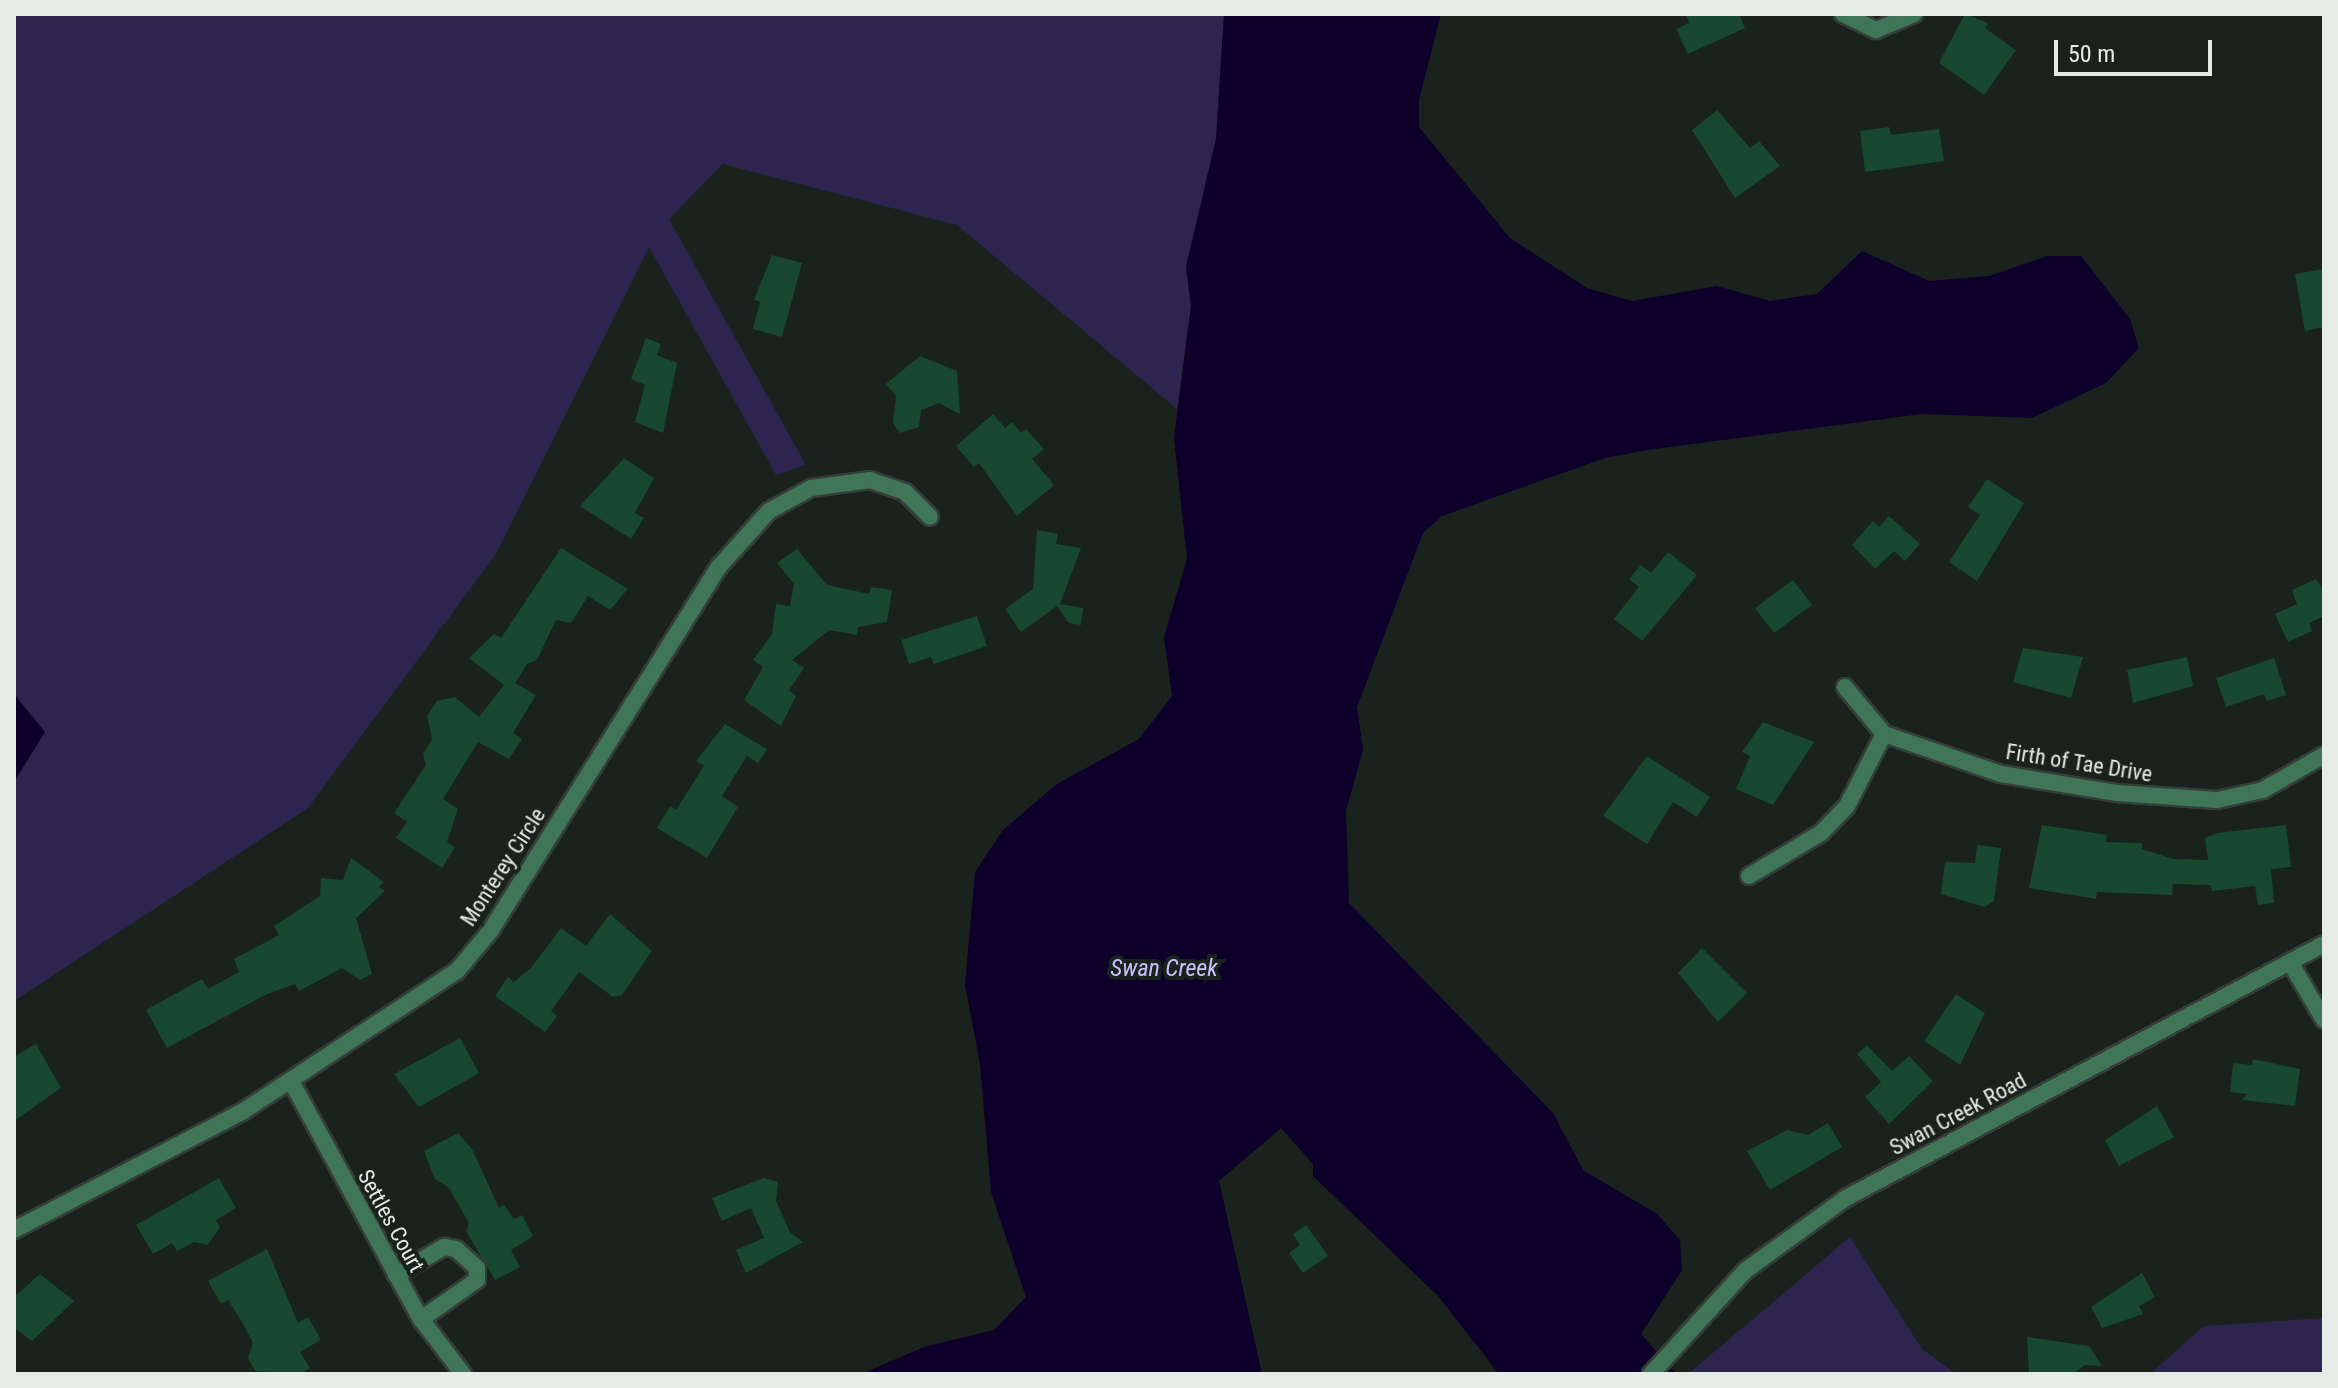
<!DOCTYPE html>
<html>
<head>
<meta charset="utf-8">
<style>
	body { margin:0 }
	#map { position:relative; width:2338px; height:1388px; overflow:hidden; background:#19221c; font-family:"Roboto Condensed",sans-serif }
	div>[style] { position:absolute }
	.green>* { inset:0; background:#2d244f }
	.water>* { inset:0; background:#0d002a }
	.building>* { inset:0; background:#18482f }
	.roads { filter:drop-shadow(2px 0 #363e39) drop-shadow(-2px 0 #363e39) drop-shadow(0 2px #363e39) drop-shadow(0 -2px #363e39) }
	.minor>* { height:16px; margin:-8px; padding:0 8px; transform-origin:8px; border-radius:8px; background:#3e7657 }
	.tertiary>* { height:16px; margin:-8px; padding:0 8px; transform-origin:8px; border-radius:8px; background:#3e7657 }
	span { translate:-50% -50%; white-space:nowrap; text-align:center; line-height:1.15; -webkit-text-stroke:8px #19221c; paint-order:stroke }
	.street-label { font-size:22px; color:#e5ece8 }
	.water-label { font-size:24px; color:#c8c0fd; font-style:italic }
	.frame { position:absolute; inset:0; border:16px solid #e5ece8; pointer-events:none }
	.scale { position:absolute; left:2054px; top:40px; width:158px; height:36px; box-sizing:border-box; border:4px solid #e5ece8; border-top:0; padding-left:10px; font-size:24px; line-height:28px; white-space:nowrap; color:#e5ece8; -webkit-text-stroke:6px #19221c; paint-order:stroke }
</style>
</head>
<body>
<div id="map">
	<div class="green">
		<div style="clip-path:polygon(14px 14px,1224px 14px,1216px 139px,1186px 267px,1191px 306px,1177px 409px,957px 225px,723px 164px,669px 219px,806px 465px,776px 475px,649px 247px,496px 554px,308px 808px,14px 1001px)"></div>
		<div style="clip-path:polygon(1850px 1237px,1922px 1349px,1956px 1374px,1688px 1374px)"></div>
		<div style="clip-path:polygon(2324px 1318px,2324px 1374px,2150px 1374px,2204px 1326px)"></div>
	</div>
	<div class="water">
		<div style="clip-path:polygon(1224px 14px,1441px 14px,1419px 100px,1419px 127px,1510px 238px,1587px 288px,1632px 301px,1717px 286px,1770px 301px,1817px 294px,1862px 251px,1929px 281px,1989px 276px,2047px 256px,2081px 256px,2130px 319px,2139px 348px,2106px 383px,2032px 418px,1922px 414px,1647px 450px,1605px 458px,1442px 516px,1423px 533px,1357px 707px,1363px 750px,1346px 811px,1349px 903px,1553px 1113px,1583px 1170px,1657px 1214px,1680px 1240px,1682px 1270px,1641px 1334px,1676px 1374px,1499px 1374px,1438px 1296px,1313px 1176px,1313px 1164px,1281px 1128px,1219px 1181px,1262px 1374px,861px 1374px,924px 1347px,994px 1330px,1026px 1297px,991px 1192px,980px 1064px,965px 985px,975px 872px,1003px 830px,1057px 784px,1139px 739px,1172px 696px,1164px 637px,1187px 559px,1174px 438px,1191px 306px,1186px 267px,1216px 139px)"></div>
		<div style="clip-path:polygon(14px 694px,45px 732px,14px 782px)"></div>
	</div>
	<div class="building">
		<div style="clip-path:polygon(1686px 14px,1739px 14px,1745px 28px,1688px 54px,1676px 29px,1689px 23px)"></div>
		<div style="clip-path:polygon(1965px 14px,1988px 23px,1985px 28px,2016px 50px,1984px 95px,1939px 63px)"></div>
		<div style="clip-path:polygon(1717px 110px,1750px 148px,1759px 141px,1780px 166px,1735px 198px,1692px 130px)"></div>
		<div style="clip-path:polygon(1889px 127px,1891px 135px,1939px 129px,1944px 161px,1865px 172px,1860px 131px)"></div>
		<div style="clip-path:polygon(772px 255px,802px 263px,782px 337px,753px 329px,760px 302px,754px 300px)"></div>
		<div style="clip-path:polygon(2324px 269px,2324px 327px,2305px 331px,2295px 274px)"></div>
		<div style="clip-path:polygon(646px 338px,661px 344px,657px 355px,677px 363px,663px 433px,635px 422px,645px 385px,631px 379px)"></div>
		<div style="clip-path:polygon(920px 356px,957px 371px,960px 414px,939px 403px,921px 410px,919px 427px,900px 433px,893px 423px,896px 396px,886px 384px)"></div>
		<div style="clip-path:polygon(993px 414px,1005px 428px,1012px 422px,1021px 433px,1026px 429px,1044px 449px,1032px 459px,1054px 485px,1017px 516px,979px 463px,974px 467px,956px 446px)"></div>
		<div style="clip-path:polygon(624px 458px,654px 478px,635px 513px,644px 518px,631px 539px,580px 506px)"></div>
		<div style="clip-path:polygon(1987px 479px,2024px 503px,1977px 581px,1949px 562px,1980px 515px,1968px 507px)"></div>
		<div style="clip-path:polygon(1889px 516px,1920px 544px,1905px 561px,1894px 551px,1875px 569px,1852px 545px,1873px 521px,1879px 527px)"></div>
		<div style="clip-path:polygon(1037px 530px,1058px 534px,1056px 544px,1081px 548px,1060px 604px,1083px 608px,1081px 625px,1069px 623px,1057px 606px,1021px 632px,1005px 609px,1033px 589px)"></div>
		<div style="clip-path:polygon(561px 548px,628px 589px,610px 610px,588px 596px,571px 623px,556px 620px,537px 660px,527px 664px,515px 683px,536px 695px,513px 733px,522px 739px,509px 759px,478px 742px,443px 799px,458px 809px,447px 842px,455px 847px,442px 868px,396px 838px,407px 822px,394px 813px,426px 765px,423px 754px,432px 739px,427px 716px,437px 701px,455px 697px,479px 717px,504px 685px,469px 658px,494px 634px,501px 638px)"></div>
		<div style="clip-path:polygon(797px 549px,827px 585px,869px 594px,871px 587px,892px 590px,887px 622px,858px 627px,857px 635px,829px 630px,792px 660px,804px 668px,789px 690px,796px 696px,781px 726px,744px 700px,763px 667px,753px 660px,772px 634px,776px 604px,790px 606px,794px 584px,777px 563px)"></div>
		<div style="clip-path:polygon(1668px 552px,1697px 575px,1642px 641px,1614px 619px,1639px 587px,1629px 579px,1641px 565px,1651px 573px)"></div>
		<div style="clip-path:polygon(2316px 579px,2324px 592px,2324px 616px,2309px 623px,2312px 631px,2288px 642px,2275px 614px,2297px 604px,2292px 590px)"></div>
		<div style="clip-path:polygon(1793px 580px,1812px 605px,1774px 633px,1755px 608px)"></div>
		<div style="clip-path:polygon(977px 616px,987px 646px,934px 664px,931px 657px,909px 664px,901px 640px)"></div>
		<div style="clip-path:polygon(2023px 648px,2083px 657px,2071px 698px,2013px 682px)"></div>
		<div style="clip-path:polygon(2187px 657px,2193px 686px,2133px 703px,2127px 670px)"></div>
		<div style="clip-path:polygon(2274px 658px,2286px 695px,2267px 701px,2264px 694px,2226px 707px,2216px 678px)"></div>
		<div style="clip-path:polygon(1763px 722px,1814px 742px,1773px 805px,1736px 789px,1750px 756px,1742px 752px)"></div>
		<div style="clip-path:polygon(725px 724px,767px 749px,758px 763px,747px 756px,722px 796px,738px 807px,707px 858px,657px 828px,670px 806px,676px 810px,704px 766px,696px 761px)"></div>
		<div style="clip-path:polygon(1647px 756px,1710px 797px,1697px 817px,1673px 802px,1647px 844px,1603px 816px)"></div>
		<div style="clip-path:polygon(2042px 825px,2107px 835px,2106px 842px,2142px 843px,2142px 849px,2173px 859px,2208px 860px,2205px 838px,2218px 833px,2286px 825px,2291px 867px,2271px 869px,2274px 903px,2258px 905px,2255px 886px,2212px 891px,2211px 885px,2173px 884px,2172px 895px,2097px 892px,2096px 899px,2029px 888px)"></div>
		<div style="clip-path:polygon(1977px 845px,2001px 848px,1994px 901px,1985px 907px,1941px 894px,1945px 862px,1975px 863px)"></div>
		<div style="clip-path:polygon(351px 858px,384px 882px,379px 887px,385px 891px,356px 918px,372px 974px,360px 980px,342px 968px,299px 991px,295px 984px,267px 994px,167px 1048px,146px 1010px,202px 979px,208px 989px,239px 972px,234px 959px,279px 935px,274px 926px,320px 896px,321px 878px,343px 880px)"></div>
		<div style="clip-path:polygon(610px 914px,652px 951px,622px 995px,613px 997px,579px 972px,551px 1011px,557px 1016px,545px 1032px,495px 996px,508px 977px,514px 982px,531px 968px,561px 928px,586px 946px)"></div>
		<div style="clip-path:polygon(1702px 948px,1747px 993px,1718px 1022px,1678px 973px)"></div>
		<div style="clip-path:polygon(1956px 994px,1985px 1013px,1960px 1065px,1924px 1041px)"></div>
		<div style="clip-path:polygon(460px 1038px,479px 1073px,419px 1107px,394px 1074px)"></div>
		<div style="clip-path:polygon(36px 1044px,61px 1088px,14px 1121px,14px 1057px)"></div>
		<div style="clip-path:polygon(1867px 1045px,1892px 1071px,1909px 1056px,1933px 1081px,1889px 1124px,1865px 1097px,1881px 1082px,1857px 1054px)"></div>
		<div style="clip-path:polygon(2253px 1059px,2300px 1069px,2295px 1106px,2242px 1100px,2247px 1094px,2230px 1092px,2233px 1063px,2252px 1065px)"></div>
		<div style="clip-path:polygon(2157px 1106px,2174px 1137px,2119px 1166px,2105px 1140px)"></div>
		<div style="clip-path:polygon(1828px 1123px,1842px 1147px,1770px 1190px,1747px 1151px,1787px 1130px,1808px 1135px)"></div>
		<div style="clip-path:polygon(458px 1133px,472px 1149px,499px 1208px,504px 1205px,514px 1219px,522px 1215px,533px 1236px,511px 1250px,520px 1267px,495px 1280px,466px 1231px,469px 1223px,449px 1188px,435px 1179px,424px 1151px)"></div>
		<div style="clip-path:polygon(219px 1178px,236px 1208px,216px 1220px,220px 1227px,208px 1245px,194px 1242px,177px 1251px,172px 1243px,153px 1254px,136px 1225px)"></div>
		<div style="clip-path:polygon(764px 1178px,778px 1182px,776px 1201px,790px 1232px,803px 1242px,746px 1273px,736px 1250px,764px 1238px,751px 1208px,722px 1221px,712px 1198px)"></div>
		<div style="clip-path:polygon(1306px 1225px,1328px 1256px,1303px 1273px,1289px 1253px,1300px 1245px,1293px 1234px)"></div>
		<div style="clip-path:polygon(267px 1249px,298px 1323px,308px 1317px,321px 1340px,300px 1352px,310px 1368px,300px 1374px,255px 1371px,248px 1358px,253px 1343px,242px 1322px,228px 1300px,221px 1304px,208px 1281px)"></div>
		<div style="clip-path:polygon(2142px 1273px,2155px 1297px,2139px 1306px,2143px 1314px,2102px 1328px,2091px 1307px)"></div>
		<div style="clip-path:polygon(40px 1274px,74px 1301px,32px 1341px,14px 1328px,14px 1297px)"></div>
		<div style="clip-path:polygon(2027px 1337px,2089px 1346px,2102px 1366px,2085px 1365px,2073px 1374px,2029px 1374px)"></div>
	</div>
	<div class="roads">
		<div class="minor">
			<div style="left:1843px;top:14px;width:37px;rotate:26deg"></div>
			<div style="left:1876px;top:30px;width:41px;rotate:-22.8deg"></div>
			<div style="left:1845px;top:687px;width:61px;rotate:50.3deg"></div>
			<div style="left:1884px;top:734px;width:124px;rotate:18.9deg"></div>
			<div style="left:2001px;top:774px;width:118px;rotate:9.3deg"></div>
			<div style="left:2117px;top:793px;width:100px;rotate:4deg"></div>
			<div style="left:2217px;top:800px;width:47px;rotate:-12.3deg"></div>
			<div style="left:2263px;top:790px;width:70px;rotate:-29.8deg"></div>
			<div style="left:1749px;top:876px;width:84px;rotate:-30.8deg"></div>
			<div style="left:1821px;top:833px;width:37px;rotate:-46deg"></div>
			<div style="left:1847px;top:806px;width:81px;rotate:-62.8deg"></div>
			<div style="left:2290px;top:962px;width:67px;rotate:59.6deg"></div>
			<div style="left:291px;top:1081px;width:271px;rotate:61.4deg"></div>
			<div style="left:421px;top:1319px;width:69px;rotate:52.6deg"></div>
			<div style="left:14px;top:1230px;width:257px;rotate:-27.4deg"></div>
			<div style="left:242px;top:1112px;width:257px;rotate:-33.3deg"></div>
			<div style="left:457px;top:971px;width:53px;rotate:-50.3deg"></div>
			<div style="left:491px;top:930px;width:427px;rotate:-57.9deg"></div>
			<div style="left:718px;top:568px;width:76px;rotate:-48.2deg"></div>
			<div style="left:769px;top:511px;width:48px;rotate:-28.7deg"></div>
			<div style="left:811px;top:488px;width:60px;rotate:-7.7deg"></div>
			<div style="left:870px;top:480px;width:37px;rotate:19deg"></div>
			<div style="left:905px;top:492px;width:35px;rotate:45deg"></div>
			<div style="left:396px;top:1275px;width:56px;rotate:-30.3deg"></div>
			<div style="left:444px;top:1247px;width:12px;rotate:9deg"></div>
			<div style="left:456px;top:1249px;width:28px;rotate:42deg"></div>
			<div style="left:477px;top:1268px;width:12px;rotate:90deg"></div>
			<div style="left:477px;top:1280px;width:68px;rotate:145.1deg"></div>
		</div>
		<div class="tertiary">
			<div style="left:1651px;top:1374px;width:141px;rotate:-47.6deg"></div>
			<div style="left:1746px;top:1270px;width:123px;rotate:-35.8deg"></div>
			<div style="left:1846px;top:1198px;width:541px;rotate:-27.99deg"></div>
		</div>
	</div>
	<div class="street-label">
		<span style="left:2079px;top:763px;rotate:9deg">Firth of Tae Drive</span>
		<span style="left:503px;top:867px;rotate:-57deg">Monterey Circle</span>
		<span style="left:1958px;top:1114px;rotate:-28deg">Swan Creek Road</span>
		<span style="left:391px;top:1221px;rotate:61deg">Settles Court</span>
	</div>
	<div class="water-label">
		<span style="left:1164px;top:969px">Swan Creek</span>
	</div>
	<div class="frame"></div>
	<div class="scale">50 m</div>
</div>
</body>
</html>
